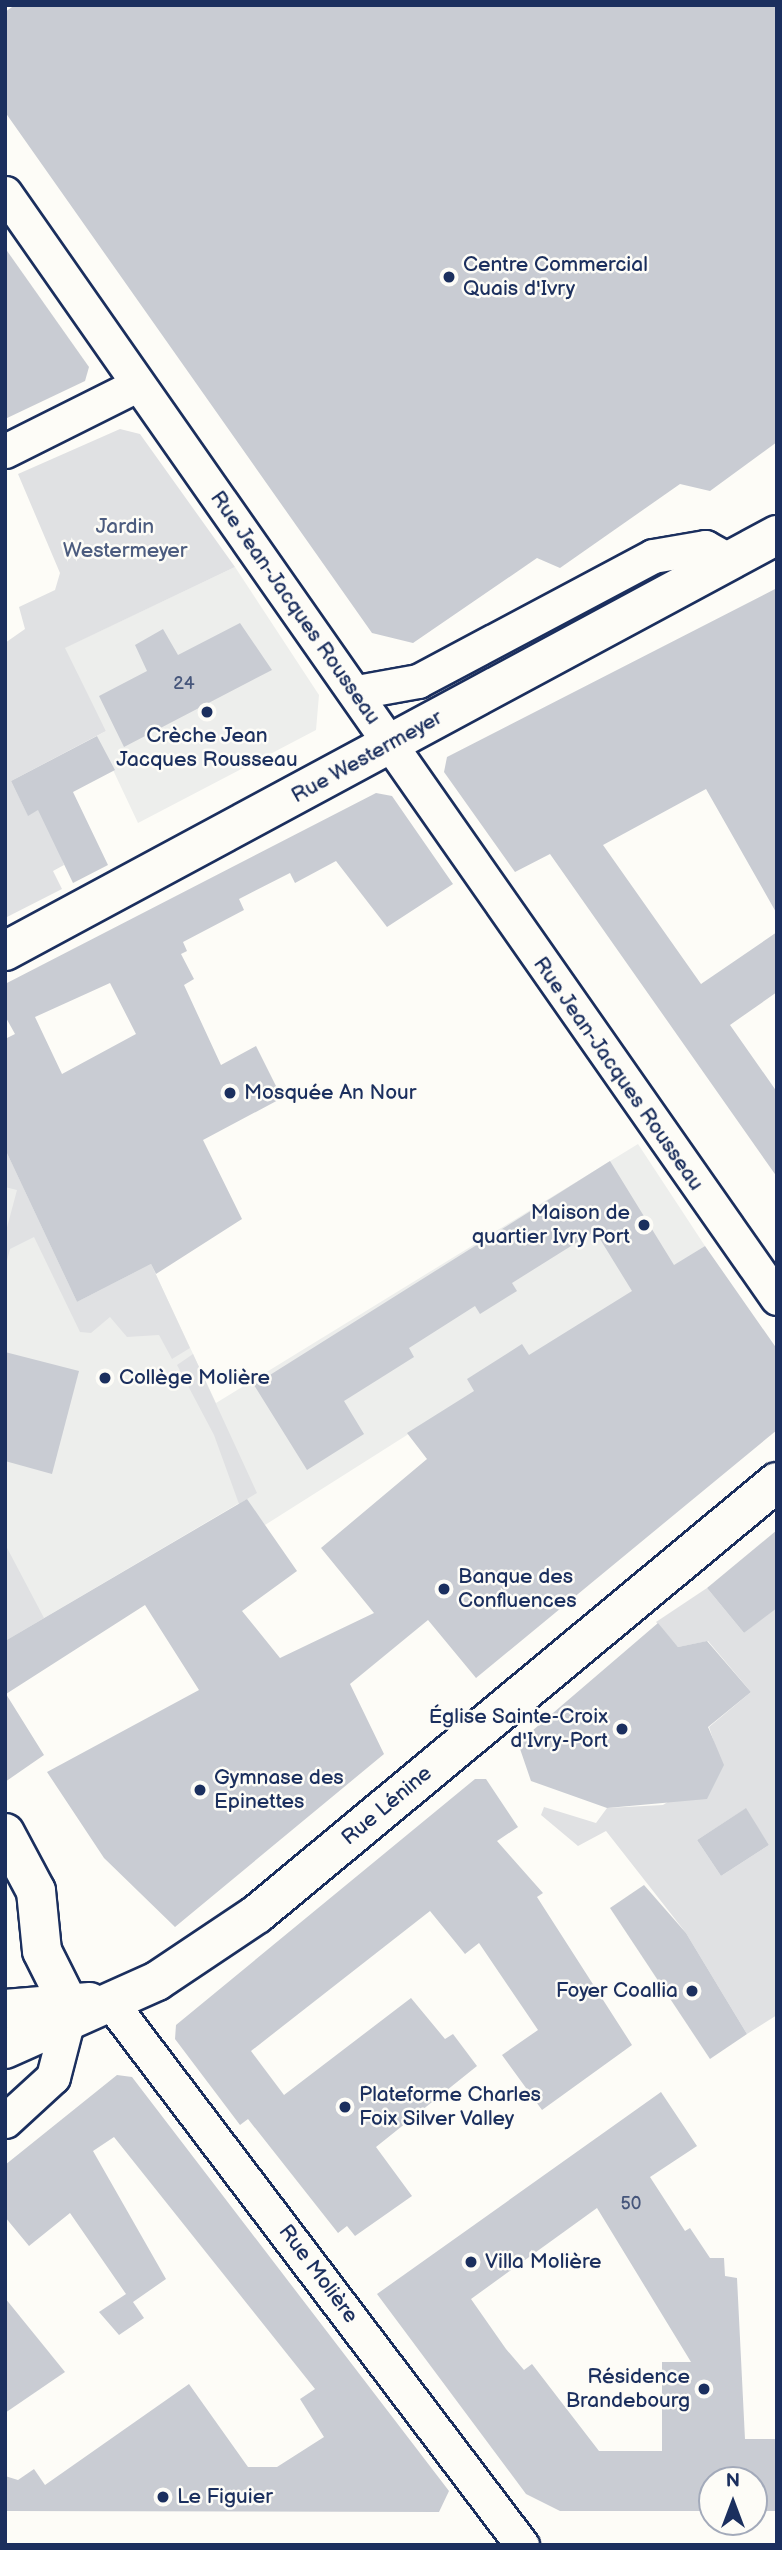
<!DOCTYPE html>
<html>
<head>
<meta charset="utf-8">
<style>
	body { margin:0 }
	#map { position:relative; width:782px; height:2550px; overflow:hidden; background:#fdfcf7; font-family:"Balsamiq Sans",sans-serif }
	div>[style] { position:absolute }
	.built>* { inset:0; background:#edeeec }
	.green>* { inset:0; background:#e0e1e3 }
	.building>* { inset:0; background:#c9ccd3 }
	.roads { filter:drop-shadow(2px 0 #1b2f5e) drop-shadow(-2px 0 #1b2f5e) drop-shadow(0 2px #1b2f5e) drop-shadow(0 -2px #1b2f5e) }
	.minor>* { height:33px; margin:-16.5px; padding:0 16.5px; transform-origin:16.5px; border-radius:16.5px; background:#fdfcf7 }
	.major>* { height:38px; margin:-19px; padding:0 19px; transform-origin:19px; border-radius:19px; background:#fdfcf7 }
	.dots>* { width:19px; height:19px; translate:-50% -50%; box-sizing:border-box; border:4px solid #fdfcf7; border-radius:50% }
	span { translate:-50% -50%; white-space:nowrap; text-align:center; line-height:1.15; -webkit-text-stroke:5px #fdfcf7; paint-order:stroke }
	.number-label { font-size:18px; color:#46567b }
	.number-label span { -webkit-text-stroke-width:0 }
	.poi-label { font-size:21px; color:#1b2f5e }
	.left { translate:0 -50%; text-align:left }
	.right { translate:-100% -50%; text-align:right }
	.park-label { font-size:21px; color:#4c5c7f }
	.street-label { font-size:21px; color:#1b2f5e }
	.frame { position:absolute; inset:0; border:7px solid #1b2f5e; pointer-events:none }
	.north { position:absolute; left:698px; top:2466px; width:70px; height:70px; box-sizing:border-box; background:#fdfcf7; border:2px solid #a3aaba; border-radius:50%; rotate:0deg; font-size:19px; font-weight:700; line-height:28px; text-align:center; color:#1b2f5e }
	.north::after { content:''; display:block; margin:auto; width:24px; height:32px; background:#1b2f5e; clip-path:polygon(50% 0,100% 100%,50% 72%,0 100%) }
</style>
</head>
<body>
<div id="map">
	<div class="built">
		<div style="clip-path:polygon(235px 567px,319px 695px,316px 730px,138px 823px,97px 736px,106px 731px,64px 648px)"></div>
		<div style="clip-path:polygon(638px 1144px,705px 1246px,265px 1525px,246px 1499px,5px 1641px,5px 1149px,77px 1302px,151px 1264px,216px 1403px)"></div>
	</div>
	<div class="green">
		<div style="clip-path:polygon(120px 429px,140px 434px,235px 567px,65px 648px,106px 731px,11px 781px,28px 815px,45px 806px,64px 865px,53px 871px,62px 889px,5px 918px,5px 643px,25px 629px,19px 607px,55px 590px,60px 573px,18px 474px)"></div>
		<div style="clip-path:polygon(5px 1149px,77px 1302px,151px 1264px,190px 1348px,172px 1359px,159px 1335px,127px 1337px,110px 1317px,91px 1333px,80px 1332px,34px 1237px,10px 1249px,5px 1269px,5px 1235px,17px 1190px,5px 1187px)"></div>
		<div style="clip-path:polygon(193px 1354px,257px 1493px,239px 1504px,214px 1435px,177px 1365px)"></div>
		<div style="clip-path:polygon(5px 1544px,44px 1618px,5px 1641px)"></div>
		<div style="clip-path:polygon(evenodd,707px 1588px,744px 1633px,777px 1606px,777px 2015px,747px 2034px,686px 1933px,606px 1831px,578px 1846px,541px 1815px,544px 1807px,596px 1823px,607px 1808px,663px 1805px,722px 1767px,709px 1727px,751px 1692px,708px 1641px,678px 1647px,656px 1622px,707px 1588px,745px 1809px,769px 1845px,721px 1876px,697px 1840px,745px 1809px)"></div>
	</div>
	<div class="building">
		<div style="clip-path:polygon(15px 5px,777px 5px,777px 442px,710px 491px,680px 484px,560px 568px,537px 558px,413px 643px,372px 633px,5px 112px,5px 12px)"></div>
		<div style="clip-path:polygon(5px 248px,89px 367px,85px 381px,5px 419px)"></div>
		<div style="clip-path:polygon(777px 588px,777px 914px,706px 789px,603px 845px,701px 984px,777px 932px,777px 992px,730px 1025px,777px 1092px,777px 1177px,550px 854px,515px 872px,444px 772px,447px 757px)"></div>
		<div style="clip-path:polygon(240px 623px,272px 670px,124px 747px,99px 696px,147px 671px,135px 645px,163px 629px,178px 655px)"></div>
		<div style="clip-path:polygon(97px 736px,115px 770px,73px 792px,108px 865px,73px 883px,38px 810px,28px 816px,11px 781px)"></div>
		<div style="clip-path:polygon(evenodd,376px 793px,392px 796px,453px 884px,387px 927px,336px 861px,295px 883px,290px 873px,239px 899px,244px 910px,183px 942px,187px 951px,181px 954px,194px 979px,184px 985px,221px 1065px,256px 1046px,282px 1098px,203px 1140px,242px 1219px,156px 1274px,151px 1264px,77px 1302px,5px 1149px,5px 1039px,15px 1034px,5px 1016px,5px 984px,376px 793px,110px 983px,136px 1034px,62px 1074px,35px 1017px,110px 983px)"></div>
		<div style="clip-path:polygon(610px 1161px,674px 1265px,705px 1246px,777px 1349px,777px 1430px,476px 1678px,428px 1620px,350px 1684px,384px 1754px,175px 1927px,104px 1858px,47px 1772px,199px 1690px,145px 1605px,6px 1694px,44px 1755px,5px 1782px,5px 1641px,247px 1499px,297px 1571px,242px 1611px,280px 1658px,374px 1613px,321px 1548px,427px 1459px,407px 1433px,474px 1391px,467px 1379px,522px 1344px,529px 1355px,632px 1291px,595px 1231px,512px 1283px,517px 1291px,480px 1314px,475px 1306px,409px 1348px,414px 1357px,344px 1401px,364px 1434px,307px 1470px,254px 1385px)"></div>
		<div style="clip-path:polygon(5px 1352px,79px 1371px,52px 1474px,5px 1461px)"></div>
		<div style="clip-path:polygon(777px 1530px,777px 1608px,744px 1633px,707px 1588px)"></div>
		<div style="clip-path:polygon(658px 1623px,678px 1647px,707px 1641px,751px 1692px,708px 1727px,724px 1765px,707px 1799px,607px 1808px,531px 1781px,518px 1743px)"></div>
		<div style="clip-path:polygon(475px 1779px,486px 1779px,518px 1827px,497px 1841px,543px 1893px,537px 1897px,632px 2045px,542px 2110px,502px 2055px,538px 2030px,479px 1943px,465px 1954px,430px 1911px,251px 2051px,284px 2095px,411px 1998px,445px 2039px,453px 2034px,477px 2066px,376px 2147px,412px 2196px,355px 2236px,347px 2226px,338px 2233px,248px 2119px,240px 2125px,175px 2039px,176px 2025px)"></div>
		<div style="clip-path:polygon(746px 1808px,769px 1845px,721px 1876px,697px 1840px)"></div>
		<div style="clip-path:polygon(644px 1885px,686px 1933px,747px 2034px,710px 2059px,610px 1908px)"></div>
		<div style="clip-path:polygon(117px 2075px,132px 2077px,449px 2491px,439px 2512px,5px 2511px,5px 2476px,18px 2480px,34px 2469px,45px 2485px,189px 2384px,248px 2467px,277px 2467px,324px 2437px,300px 2399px,315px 2389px,114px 2137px,93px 2151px,166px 2279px,133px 2302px,144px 2318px,119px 2335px,99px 2312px,126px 2294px,70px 2213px,29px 2246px,5px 2217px,5px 2165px)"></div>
		<div style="clip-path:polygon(evenodd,661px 2092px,697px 2146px,650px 2177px,685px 2231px,690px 2228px,710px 2258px,724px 2258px,725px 2276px,737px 2278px,745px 2439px,777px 2439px,777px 2511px,754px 2511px,754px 2480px,712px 2480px,712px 2511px,560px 2511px,526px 2494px,377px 2294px,661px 2092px,597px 2208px,691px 2362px,662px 2362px,662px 2451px,599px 2451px,532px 2364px,524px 2370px,506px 2349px,471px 2299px,597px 2208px)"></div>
		<div style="clip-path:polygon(5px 2298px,65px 2372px,5px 2413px)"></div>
	</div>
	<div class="roads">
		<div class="minor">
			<div style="left:5px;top:193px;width:1348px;rotate:55.06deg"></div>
			<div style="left:5px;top:451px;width:148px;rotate:-26.6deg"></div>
			<div style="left:357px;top:692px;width:62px;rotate:-10.2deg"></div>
			<div style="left:418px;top:681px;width:266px;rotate:-28deg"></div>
			<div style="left:653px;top:556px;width:53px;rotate:-9.8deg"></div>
			<div style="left:705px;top:547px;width:26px;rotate:29deg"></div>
			<div style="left:112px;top:2004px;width:679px;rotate:52.84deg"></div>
			<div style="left:5px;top:2121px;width:65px;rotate:-42.5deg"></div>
			<div style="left:53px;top:2077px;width:56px;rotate:-75.5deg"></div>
		</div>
		<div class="major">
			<div style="left:5px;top:951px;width:877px;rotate:-28.32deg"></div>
			<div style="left:5px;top:1833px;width:66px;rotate:61.9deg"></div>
			<div style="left:36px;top:1891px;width:60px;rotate:84.3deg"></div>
			<div style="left:42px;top:1951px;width:54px;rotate:63.4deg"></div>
			<div style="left:66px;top:1999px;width:24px;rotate:88deg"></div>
			<div style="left:5px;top:2009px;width:85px;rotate:-4.7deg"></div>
			<div style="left:5px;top:2049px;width:167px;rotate:-24.1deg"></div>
			<div style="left:157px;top:1981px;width:120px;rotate:-33.8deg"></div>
			<div style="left:257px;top:1914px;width:676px;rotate:-39.72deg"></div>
		</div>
	</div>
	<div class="dots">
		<div style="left:449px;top:277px;background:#1b2f5e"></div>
		<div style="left:207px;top:712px;background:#1b2f5e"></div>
		<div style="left:230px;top:1093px;background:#1b2f5e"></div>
		<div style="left:644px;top:1225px;background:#1b2f5e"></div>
		<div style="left:105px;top:1378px;background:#1b2f5e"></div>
		<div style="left:444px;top:1589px;background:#1b2f5e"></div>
		<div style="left:622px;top:1729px;background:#1b2f5e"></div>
		<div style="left:200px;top:1790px;background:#1b2f5e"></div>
		<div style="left:692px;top:1991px;background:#1b2f5e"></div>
		<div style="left:345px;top:2107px;background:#1b2f5e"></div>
		<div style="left:471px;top:2262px;background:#1b2f5e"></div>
		<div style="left:704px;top:2389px;background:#1b2f5e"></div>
		<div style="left:163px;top:2497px;background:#1b2f5e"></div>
	</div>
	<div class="number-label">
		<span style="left:184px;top:684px">24</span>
		<span style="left:631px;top:2204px">50</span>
	</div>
	<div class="poi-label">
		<span class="left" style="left:463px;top:277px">Centre Commercial<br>Quais d'Ivry</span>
		<span style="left:207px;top:748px">Crèche Jean<br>Jacques Rousseau</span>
		<span class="left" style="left:244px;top:1093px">Mosquée An Nour</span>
		<span class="right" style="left:630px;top:1225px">Maison de<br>quartier Ivry Port</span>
		<span class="left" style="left:119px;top:1378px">Collège Molière</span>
		<span class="left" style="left:458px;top:1589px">Banque des<br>Confluences</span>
		<span class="right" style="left:608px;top:1729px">Église Sainte-Croix<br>d'Ivry-Port</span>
		<span class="left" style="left:214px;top:1790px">Gymnase des<br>Epinettes</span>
		<span class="right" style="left:678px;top:1991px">Foyer Coallia</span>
		<span class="left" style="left:359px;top:2107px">Plateforme Charles<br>Foix Silver Valley</span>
		<span class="left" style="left:485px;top:2262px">Villa Molière</span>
		<span class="right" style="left:690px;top:2389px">Résidence<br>Brandebourg</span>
		<span class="left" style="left:177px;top:2497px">Le Figuier</span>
	</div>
	<div class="park-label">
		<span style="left:125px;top:539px">Jardin<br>Westermeyer</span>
	</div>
	<div class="street-label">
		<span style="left:295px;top:608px;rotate:55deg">Rue Jean-Jacques Rousseau</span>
		<span style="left:367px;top:757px;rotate:-29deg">Rue Westermeyer</span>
		<span style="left:618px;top:1074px;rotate:55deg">Rue Jean-Jacques Rousseau</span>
		<span style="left:387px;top:1806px;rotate:-40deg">Rue Lénine</span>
		<span style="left:318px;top:2274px;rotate:53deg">Rue Molière</span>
	</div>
	<div class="frame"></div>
	<div class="north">N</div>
</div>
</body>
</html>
